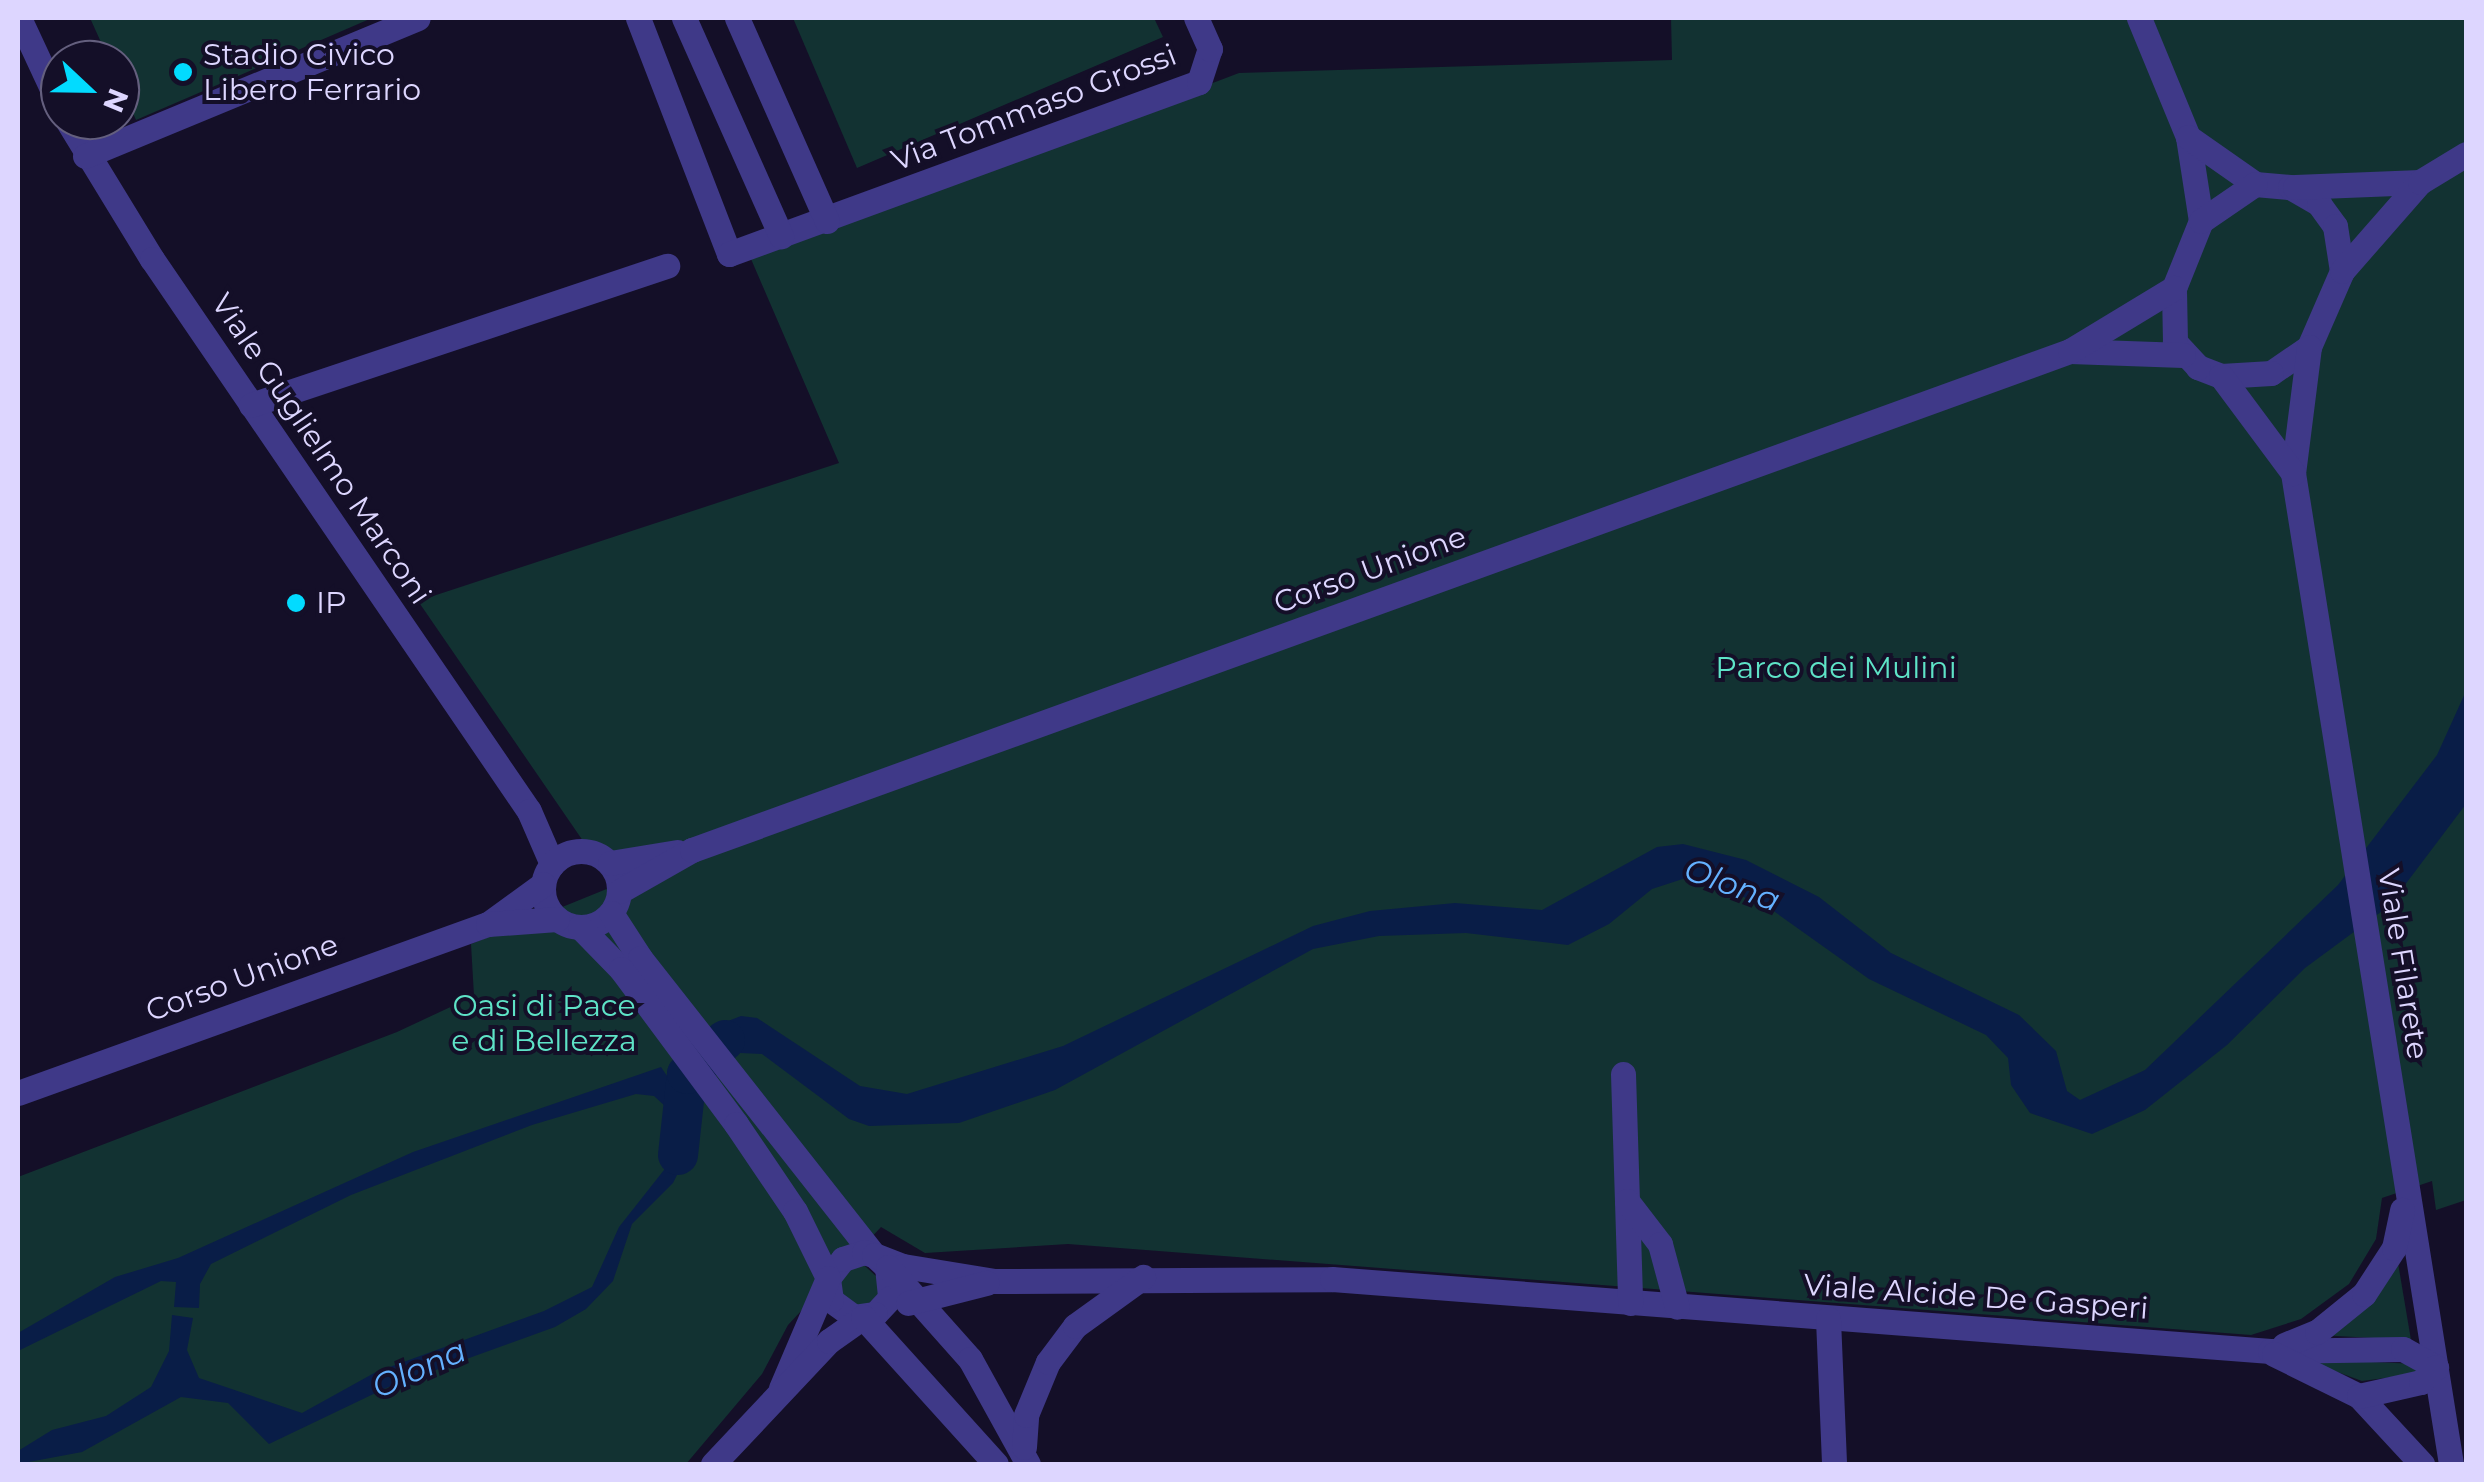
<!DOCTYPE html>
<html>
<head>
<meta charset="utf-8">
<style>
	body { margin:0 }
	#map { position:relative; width:2484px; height:1482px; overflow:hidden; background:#140f28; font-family:Montserrat,sans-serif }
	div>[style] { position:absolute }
	.green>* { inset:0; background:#123232 }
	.water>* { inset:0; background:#091d47 }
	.river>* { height:40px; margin:-20px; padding:0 20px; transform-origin:20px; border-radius:20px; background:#091d47 }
	.minor>* { height:25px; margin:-12.5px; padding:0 12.5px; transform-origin:12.5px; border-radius:12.5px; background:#3f3988 }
	.minor>.ring { margin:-12.5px; padding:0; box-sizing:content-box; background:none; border:25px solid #3f3988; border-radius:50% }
	.dots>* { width:28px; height:28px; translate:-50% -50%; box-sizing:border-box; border:5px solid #140f28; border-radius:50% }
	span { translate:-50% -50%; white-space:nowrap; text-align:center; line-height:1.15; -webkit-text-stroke:8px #140f28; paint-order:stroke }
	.poi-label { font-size:30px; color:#ddd6ff }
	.left { translate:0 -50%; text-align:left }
	.street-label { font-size:30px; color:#ddd6ff }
	.park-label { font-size:30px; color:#5ee3c7 }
	.water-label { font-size:32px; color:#64b1ff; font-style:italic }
	.frame { position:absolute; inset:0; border:20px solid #ddd6ff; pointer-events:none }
	.north { position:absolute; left:40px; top:40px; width:100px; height:100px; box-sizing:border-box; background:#140f28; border:2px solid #645f7e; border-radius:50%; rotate:112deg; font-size:28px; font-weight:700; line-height:40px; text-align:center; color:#ddd6ff }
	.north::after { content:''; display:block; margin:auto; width:35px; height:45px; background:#02dbff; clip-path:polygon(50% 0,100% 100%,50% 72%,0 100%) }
</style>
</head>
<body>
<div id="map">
	<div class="green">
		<div style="clip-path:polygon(90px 18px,372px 18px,136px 120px,120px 84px,120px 60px,109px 60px)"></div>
		<div style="clip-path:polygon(793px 18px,1154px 18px,1163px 37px,857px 168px)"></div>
		<div style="clip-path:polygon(1671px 18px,2466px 18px,2466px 1200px,2436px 1210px,2432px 1181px,2382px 1198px,2376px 1239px,2349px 1284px,2301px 1319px,2251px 1335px,1068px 1244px,925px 1253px,881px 1227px,854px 1256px,889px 1288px,855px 1313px,830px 1280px,788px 1325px,762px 1374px,686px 1464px,18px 1464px,18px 1177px,397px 1032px,474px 996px,471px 944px,614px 886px,418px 601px,839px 463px,751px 259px,1239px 73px,1672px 60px)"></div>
		<div style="clip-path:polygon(2397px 1257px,2411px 1340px,2318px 1335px)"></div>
		<div style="clip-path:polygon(2302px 1359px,2418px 1364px,2416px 1374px,2362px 1381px)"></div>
	</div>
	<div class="water">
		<div style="clip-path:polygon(2466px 691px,2466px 804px,2389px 906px,2305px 968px,2227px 1045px,2145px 1110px,2092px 1134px,2030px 1113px,2011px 1085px,2008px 1058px,1986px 1035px,1869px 979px,1768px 907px,1692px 876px,1652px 889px,1609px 924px,1568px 945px,1466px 933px,1379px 936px,1313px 949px,1055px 1090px,959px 1123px,869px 1126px,849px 1119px,762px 1054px,740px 1053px,731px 1060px,710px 1028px,741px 1016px,757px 1018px,860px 1086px,907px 1094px,1063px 1046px,1313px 926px,1370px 911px,1455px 903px,1542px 910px,1657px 847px,1683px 844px,1746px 860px,1819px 897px,1891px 953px,2019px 1015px,2056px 1051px,2067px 1091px,2080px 1100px,2145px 1070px,2338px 885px,2437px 755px)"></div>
		<div style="clip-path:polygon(661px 1067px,691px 1112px,688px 1153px,673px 1183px,632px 1224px,613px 1281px,586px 1309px,555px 1327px,386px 1388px,269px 1444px,228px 1403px,181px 1397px,82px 1452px,18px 1464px,18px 1451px,52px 1430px,106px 1416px,151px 1387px,169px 1351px,172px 1315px,193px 1318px,187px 1350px,199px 1378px,302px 1413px,376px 1372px,544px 1311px,592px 1287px,619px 1227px,664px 1170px,673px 1144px,666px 1107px,654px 1096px,636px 1094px,532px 1125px,351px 1195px,211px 1264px,200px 1284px,199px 1308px,174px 1307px,176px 1282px,161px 1281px,18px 1351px,18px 1333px,115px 1277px,178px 1258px,413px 1152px)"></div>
	</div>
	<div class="river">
		<div style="left:678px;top:1155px;width:81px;rotate:-83.7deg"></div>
		<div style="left:687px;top:1074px;width:51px;rotate:-41.8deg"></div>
	</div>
	<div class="minor">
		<div style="left:19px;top:18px;width:97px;rotate:65deg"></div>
		<div style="left:638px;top:18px;width:253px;rotate:68.9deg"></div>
		<div style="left:729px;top:254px;width:500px;rotate:-20.1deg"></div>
		<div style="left:1199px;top:82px;width:35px;rotate:-72deg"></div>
		<div style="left:1210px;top:49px;width:34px;rotate:-114deg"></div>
		<div style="left:684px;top:18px;width:239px;rotate:66deg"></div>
		<div style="left:737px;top:18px;width:222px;rotate:66.1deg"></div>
		<div style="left:2139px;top:18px;width:129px;rotate:67.6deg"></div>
		<div style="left:2188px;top:137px;width:85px;rotate:81.2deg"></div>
		<div style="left:67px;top:120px;width:163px;rotate:58.6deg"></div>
		<div style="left:152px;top:259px;width:668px;rotate:55.67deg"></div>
		<div style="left:529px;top:811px;width:58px;rotate:66.5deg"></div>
		<div style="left:2188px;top:137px;width:82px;rotate:35deg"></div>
		<div style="left:85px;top:156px;width:360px;rotate:-22.5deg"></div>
		<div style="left:2255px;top:184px;width:35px;rotate:5deg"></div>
		<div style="left:2290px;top:187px;width:34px;rotate:30deg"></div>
		<div style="left:2319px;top:204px;width:27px;rotate:54deg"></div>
		<div style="left:2335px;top:226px;width:46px;rotate:81.2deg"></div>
		<div style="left:2342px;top:271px;width:83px;rotate:113.5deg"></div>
		<div style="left:2309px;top:347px;width:46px;rotate:145.6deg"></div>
		<div style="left:2271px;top:373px;width:50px;rotate:176.6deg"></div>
		<div style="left:2221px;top:376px;width:25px;rotate:-159deg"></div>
		<div style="left:2198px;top:367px;width:34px;rotate:-133deg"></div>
		<div style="left:2175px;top:342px;width:54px;rotate:-91.1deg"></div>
		<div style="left:2174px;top:288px;width:72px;rotate:-68.1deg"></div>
		<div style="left:2201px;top:221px;width:65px;rotate:-34.4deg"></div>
		<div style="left:2295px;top:187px;width:125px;rotate:-2.3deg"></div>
		<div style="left:2342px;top:271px;width:118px;rotate:-48.8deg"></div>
		<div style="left:2420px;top:182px;width:54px;rotate:-31.3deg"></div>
		<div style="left:2309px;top:347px;width:127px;rotate:97.2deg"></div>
		<div style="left:2293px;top:473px;width:1004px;rotate:80.94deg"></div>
		<div style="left:2070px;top:351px;width:113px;rotate:2deg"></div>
		<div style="left:2221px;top:376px;width:121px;rotate:53.4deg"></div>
		<div style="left:251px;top:405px;width:439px;rotate:-18.5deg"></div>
		<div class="ring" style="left:543px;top:851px;width:51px;height:51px"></div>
		<div style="left:610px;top:863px;width:68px;rotate:-9.3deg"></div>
		<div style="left:620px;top:891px;width:83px;rotate:-29.7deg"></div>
		<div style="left:692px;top:850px;width:1466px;rotate:-19.91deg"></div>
		<div style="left:2070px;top:351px;width:122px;rotate:-31.2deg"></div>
		<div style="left:611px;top:913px;width:54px;rotate:57.2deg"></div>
		<div style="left:640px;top:958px;width:378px;rotate:51.8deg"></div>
		<div style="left:874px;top:1255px;width:18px;rotate:43deg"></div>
		<div style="left:887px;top:1267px;width:31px;rotate:84deg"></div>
		<div style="left:890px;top:1298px;width:22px;rotate:133deg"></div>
		<div style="left:875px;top:1314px;width:21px;rotate:172deg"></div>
		<div style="left:854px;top:1317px;width:29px;rotate:-144deg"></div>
		<div style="left:831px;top:1300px;width:22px;rotate:-98deg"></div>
		<div style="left:828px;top:1278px;width:24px;rotate:-52deg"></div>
		<div style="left:843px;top:1259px;width:22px;rotate:-18deg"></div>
		<div style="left:864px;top:1252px;width:10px;rotate:17deg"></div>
		<div style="left:874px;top:1255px;width:31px;rotate:21deg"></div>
		<div style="left:903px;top:1266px;width:93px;rotate:9.3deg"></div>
		<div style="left:995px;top:1281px;width:337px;rotate:-0.3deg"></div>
		<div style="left:1332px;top:1279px;width:941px;rotate:4.39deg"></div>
		<div style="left:2270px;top:1351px;width:133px;rotate:-0.9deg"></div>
		<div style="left:2403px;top:1349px;width:38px;rotate:29deg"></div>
		<div style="left:488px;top:924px;width:68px;rotate:-36deg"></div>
		<div style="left:580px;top:927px;width:59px;rotate:45.7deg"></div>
		<div style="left:621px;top:969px;width:193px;rotate:53.4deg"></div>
		<div style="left:736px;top:1124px;width:105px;rotate:55.9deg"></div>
		<div style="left:795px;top:1211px;width:75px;rotate:63.8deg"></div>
		<div style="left:828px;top:1278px;width:120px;rotate:113.1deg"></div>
		<div style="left:1623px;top:1074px;width:229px;rotate:88.2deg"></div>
		<div style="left:18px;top:1093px;width:499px;rotate:-19.8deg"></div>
		<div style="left:488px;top:924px;width:69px;rotate:-4.1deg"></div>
		<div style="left:1627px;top:1201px;width:54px;rotate:52.5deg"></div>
		<div style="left:1660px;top:1244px;width:65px;rotate:74.9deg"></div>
		<div style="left:888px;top:1267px;width:123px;rotate:48.3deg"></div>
		<div style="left:970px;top:1359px;width:120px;rotate:61.1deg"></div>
		<div style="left:908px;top:1303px;width:81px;rotate:-14.4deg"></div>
		<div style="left:1828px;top:1319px;width:145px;rotate:87.6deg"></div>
		<div style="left:2284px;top:1345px;width:35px;rotate:-22deg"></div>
		<div style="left:2317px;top:1332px;width:60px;rotate:-39deg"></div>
		<div style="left:2364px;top:1294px;width:55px;rotate:-56.9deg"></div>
		<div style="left:2394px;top:1248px;width:39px;rotate:-78deg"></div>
		<div style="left:2274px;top:1354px;width:95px;rotate:26.3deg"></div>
		<div style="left:2359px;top:1396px;width:93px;rotate:47.2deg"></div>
		<div style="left:2359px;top:1396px;width:64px;rotate:-12.7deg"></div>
		<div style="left:2421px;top:1382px;width:21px;rotate:-45deg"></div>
		<div style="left:1024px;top:1447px;width:32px;rotate:-86deg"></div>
		<div style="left:1026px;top:1415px;width:57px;rotate:-67.5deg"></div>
		<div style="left:1048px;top:1362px;width:45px;rotate:-53.1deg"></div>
		<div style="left:1075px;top:1326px;width:84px;rotate:-35.8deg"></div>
		<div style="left:713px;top:1464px;width:169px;rotate:-46.7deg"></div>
		<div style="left:829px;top:1341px;width:42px;rotate:-35.2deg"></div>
		<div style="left:863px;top:1317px;width:198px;rotate:47.9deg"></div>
	</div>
	<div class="dots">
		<div style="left:183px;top:72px;background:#02dbff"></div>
		<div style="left:296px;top:603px;background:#02dbff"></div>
	</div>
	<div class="poi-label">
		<span class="left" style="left:203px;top:72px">Stadio Civico<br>Libero Ferrario</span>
		<span class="left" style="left:316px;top:603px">IP</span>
	</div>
	<div class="street-label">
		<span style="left:1034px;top:108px;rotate:-21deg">Via Tommaso Grossi</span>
		<span style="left:321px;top:449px;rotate:56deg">Viale Guglielmo Marconi</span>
		<span style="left:1370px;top:570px;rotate:-20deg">Corso Unione</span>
		<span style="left:2403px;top:964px;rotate:81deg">Viale Filarete</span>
		<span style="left:242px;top:978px;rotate:-20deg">Corso Unione</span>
		<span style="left:1976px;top:1297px;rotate:4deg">Viale Alcide De Gasperi</span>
	</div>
	<div class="park-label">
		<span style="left:1836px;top:668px">Parco dei Mulini</span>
		<span style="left:544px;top:1023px">Oasi di Pace<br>e di Bellezza</span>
	</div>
	<div class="water-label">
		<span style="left:1732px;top:885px;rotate:20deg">Olona</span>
		<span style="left:419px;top:1369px;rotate:-24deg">Olona</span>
	</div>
	<div class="frame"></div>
	<div class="north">N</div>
</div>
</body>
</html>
